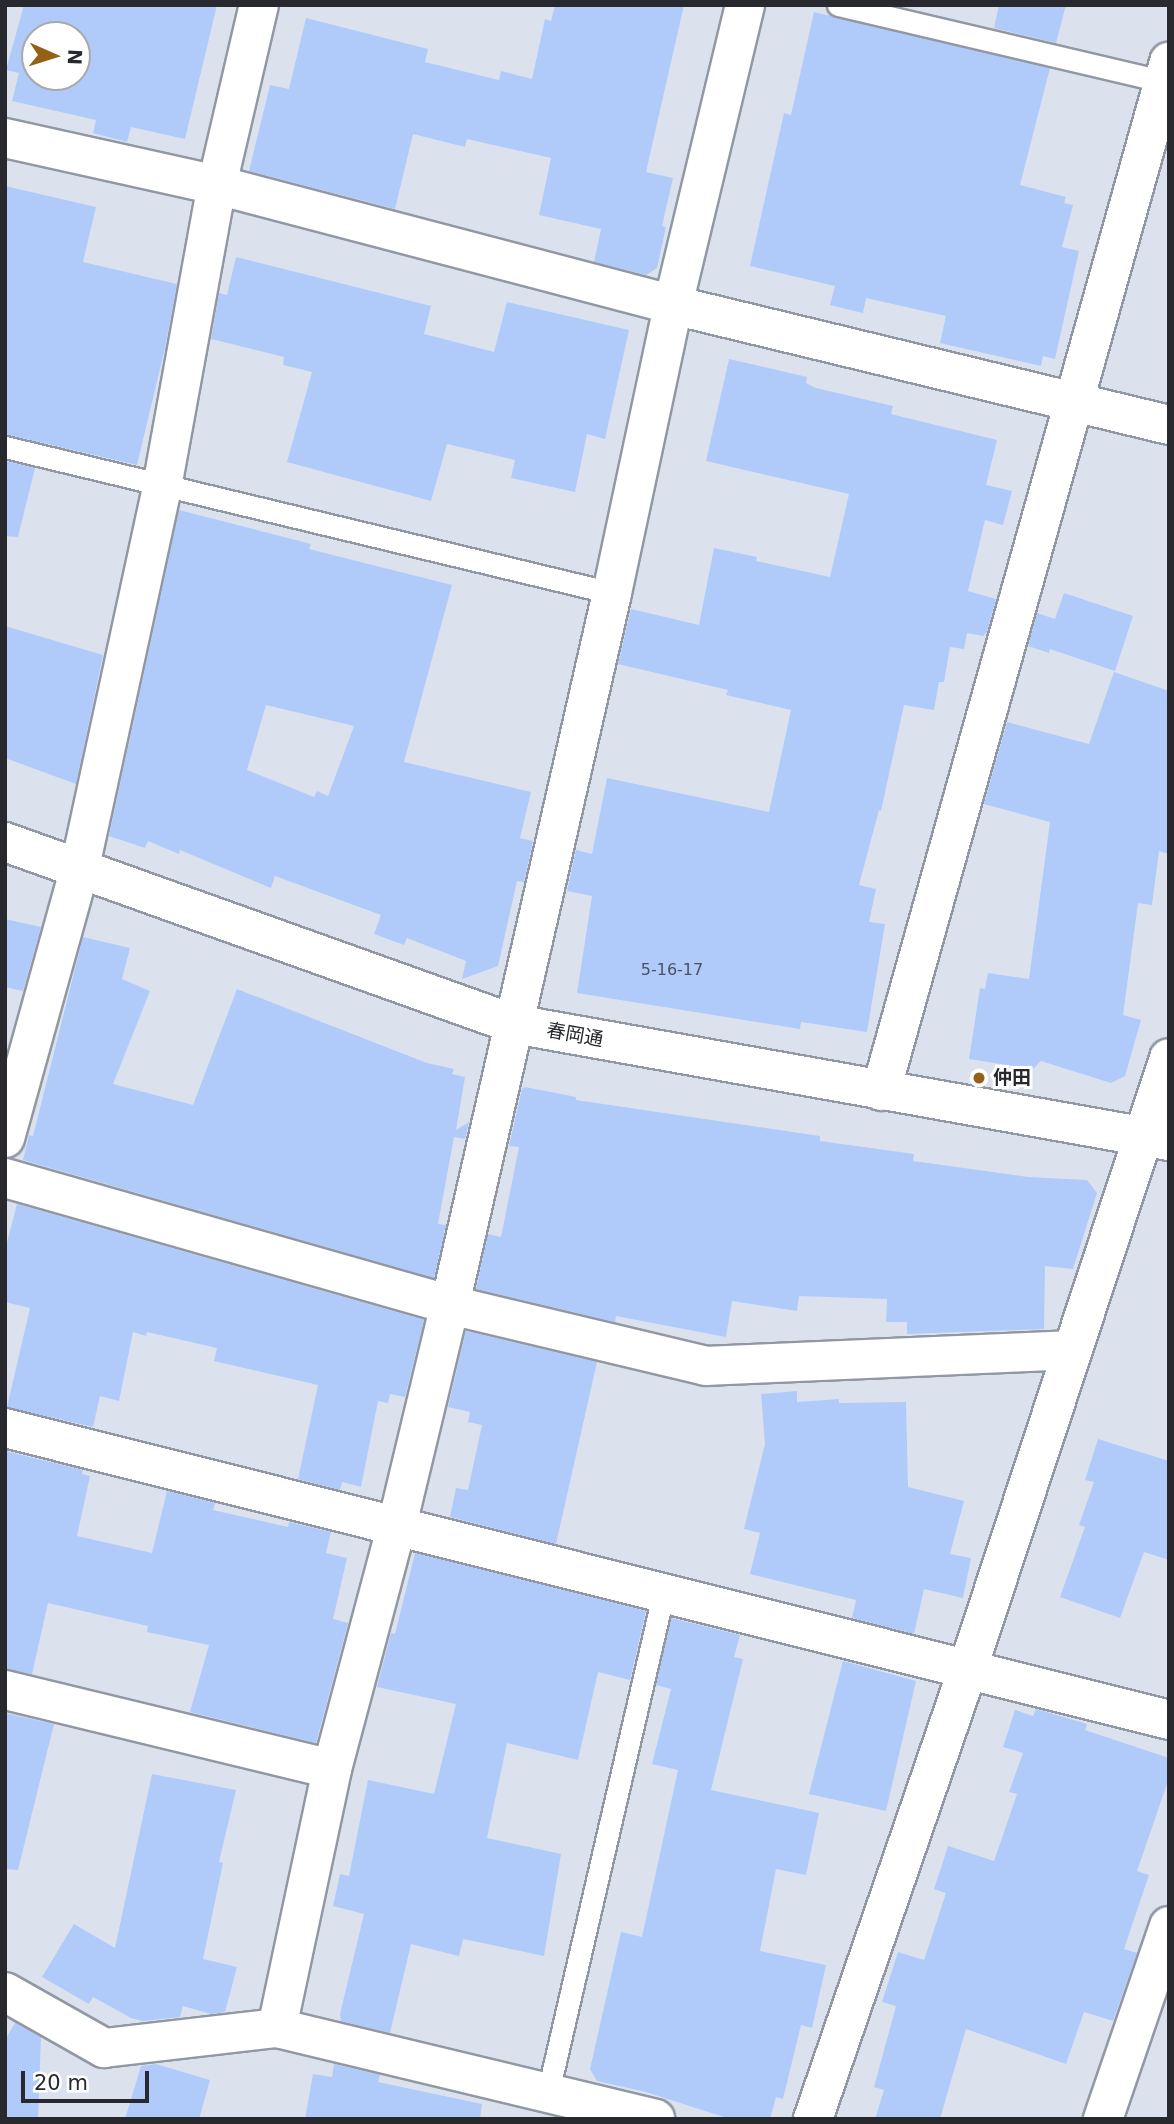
<!DOCTYPE html>
<html>
<head>
<meta charset="utf-8">
<style>
	body { margin:0 }
	#map { position:relative; width:1174px; height:2124px; overflow:hidden; background:#dbe2ee; font-family:"DejaVu Sans","Noto Sans JP",sans-serif }
	div>[style] { position:absolute }
	.building>* { inset:0; background:#b0cbfa }
	.roads { filter:drop-shadow(2px 0 #9298a3) drop-shadow(-2px 0 #9298a3) drop-shadow(0 2px #9298a3) drop-shadow(0 -2px #9298a3) }
	.service>* { height:21px; margin:-10.5px; padding:0 10.5px; transform-origin:10.5px; border-radius:10.5px; background:#fff }
	.minor>* { height:38px; margin:-19px; padding:0 19px; transform-origin:19px; border-radius:19px; background:#fff }
	.tertiary>* { height:38px; margin:-19px; padding:0 19px; transform-origin:19px; border-radius:19px; background:#fff }
	.dots>* { width:19px; height:19px; translate:-50% -50%; box-sizing:border-box; border:4px solid #fff; border-radius:50% }
	span { translate:-50% -50%; white-space:nowrap; text-align:center; line-height:1.15; -webkit-text-stroke:6px #fff; paint-order:stroke }
	.number-label { font-size:16px; color:#495261 }
	.number-label span { -webkit-text-stroke-width:0 }
	.street-label { font-size:19px; color:#27292e }
	.poi-label { font-size:19px; color:#27292e; font-weight:700 }
	.left { translate:0 -50%; text-align:left }
	.frame { position:absolute; inset:0; border:7px solid #27292e; pointer-events:none }
	.north { position:absolute; left:21px; top:21px; width:70px; height:70px; box-sizing:border-box; background:#fff; border:2px solid #a9a9ab; border-radius:50%; rotate:93deg; font-size:19px; font-weight:700; line-height:28px; text-align:center; color:#27292e }
	.north::after { content:''; display:block; margin:auto; width:24px; height:32px; background:#956116; clip-path:polygon(50% 0,100% 100%,50% 72%,0 100%) }
	.scale { position:absolute; left:21px; top:2071px; width:128px; height:32px; box-sizing:border-box; border:4px solid #27292e; border-top:0; padding-left:9px; font-size:21px; line-height:24px; white-space:nowrap; color:#27292e; -webkit-text-stroke:5px #fff; paint-order:stroke }
</style>
</head>
<body>
<div id="map">
	<div class="building">
		<div style="clip-path:polygon(evenodd,24px 5px,217px 5px,185px 139px,131px 127px,127px 142px,93px 133px,96px 120px,12px 101px,19px 73px,6px 70px,24px 5px,35px 35px,77px 35px,77px 77px,35px 77px,35px 35px)"></div>
		<div style="clip-path:polygon(555px 5px,684px 5px,646px 172px,673px 178px,662px 226px,666px 227px,657px 268px,646px 275px,594px 262px,601px 229px,539px 215px,551px 158px,467px 139px,465px 147px,413px 134px,395px 209px,249px 171px,270px 85px,289px 89px,306px 18px,428px 49px,425px 62px,499px 80px,501px 71px,532px 79px,545px 19px,551px 21px)"></div>
		<div style="clip-path:polygon(999px 5px,1066px 5px,1056px 43px,994px 28px)"></div>
		<div style="clip-path:polygon(814px 12px,1050px 68px,1020px 185px,1066px 197px,1064px 203px,1073px 205px,1062px 247px,1079px 251px,1055px 359px,1043px 356px,1041px 366px,940px 343px,946px 316px,866px 298px,863px 313px,830px 305px,835px 286px,750px 266px,784px 113px,791px 115px)"></div>
		<div style="clip-path:polygon(5px 186px,96px 207px,83px 262px,177px 284px,165px 348px,137px 465px,5px 434px)"></div>
		<div style="clip-path:polygon(236px 257px,431px 306px,424px 334px,494px 352px,507px 302px,629px 330px,605px 439px,587px 434px,575px 492px,511px 478px,515px 460px,447px 444px,431px 501px,287px 462px,312px 372px,283px 365px,284px 357px,211px 339px,219px 293px,227px 295px)"></div>
		<div style="clip-path:polygon(729px 359px,807px 377px,806px 383px,816px 388px,893px 406px,891px 414px,997px 440px,986px 485px,1012px 491px,1003px 525px,985px 520px,968px 591px,996px 599px,987px 632px,983px 636px,967px 633px,964px 649px,950px 647px,944px 682px,939px 682px,934px 710px,904px 705px,881px 811px,879px 810px,859px 885px,876px 889px,869px 922px,885px 924px,867px 1032px,801px 1022px,800px 1029px,577px 993px,592px 896px,567px 891px,576px 850px,592px 854px,607px 778px,769px 812px,791px 710px,726px 695px,728px 690px,618px 664px,631px 609px,699px 625px,714px 548px,757px 557px,756px 561px,830px 577px,849px 494px,706px 461px)"></div>
		<div style="clip-path:polygon(5px 461px,35px 468px,18px 537px,5px 536px)"></div>
		<div style="clip-path:polygon(evenodd,179px 510px,311px 544px,309px 549px,452px 585px,404px 762px,531px 792px,520px 838px,533px 841px,524px 882px,517px 881px,498px 966px,462px 979px,466px 961px,407px 938px,404px 945px,374px 934px,381px 915px,275px 876px,271px 888px,180px 850px,179px 854px,148px 841px,145px 848px,109px 836px,179px 510px,266px 705px,354px 726px,328px 796px,317px 791px,314px 797px,247px 770px,266px 705px)"></div>
		<div style="clip-path:polygon(1064px 593px,1133px 616px,1115px 671px,1050px 649px,1049px 653px,1028px 646px,1037px 613px,1055px 619px)"></div>
		<div style="clip-path:polygon(5px 626px,103px 655px,76px 784px,5px 758px)"></div>
		<div style="clip-path:polygon(1114px 672px,1169px 691px,1169px 854px,1159px 851px,1152px 905px,1138px 903px,1123px 1015px,1141px 1020px,1125px 1076px,1111px 1083px,1041px 1061px,1033px 1069px,969px 1059px,980px 988px,985px 989px,988px 973px,1029px 979px,1050px 822px,984px 804px,1007px 722px,1089px 744px)"></div>
		<div style="clip-path:polygon(5px 919px,41px 927px,23px 991px,5px 987px)"></div>
		<div style="clip-path:polygon(83px 937px,130px 948px,122px 979px,150px 991px,113px 1084px,193px 1105px,237px 989px,427px 1063px,454px 1069px,452px 1074px,465px 1077px,456px 1130px,469px 1122px,465px 1139px,454px 1137px,438px 1224px,446px 1225px,434px 1278px,23px 1160px,29px 1135px,33px 1136px)"></div>
		<div style="clip-path:polygon(525px 1087px,576px 1097px,576px 1100px,820px 1136px,820px 1141px,914px 1154px,913px 1161px,1028px 1177px,1087px 1180px,1097px 1193px,1073px 1269px,1045px 1266px,1044px 1329px,907px 1334px,907px 1322px,886px 1322px,887px 1299px,799px 1296px,797px 1311px,732px 1301px,726px 1337px,616px 1316px,615px 1322px,476px 1289px,488px 1234px,501px 1237px,519px 1147px,509px 1146px,522px 1089px)"></div>
		<div style="clip-path:polygon(17px 1204px,424px 1320px,405px 1397px,390px 1394px,388px 1403px,378px 1401px,361px 1487px,342px 1482px,340px 1490px,298px 1479px,318px 1385px,214px 1361px,217px 1348px,147px 1332px,146px 1336px,133px 1332px,119px 1401px,100px 1396px,93px 1427px,7px 1407px,30px 1308px,5px 1302px,5px 1250px)"></div>
		<div style="clip-path:polygon(466px 1331px,597px 1362px,556px 1544px,450px 1517px,456px 1488px,468px 1490px,482px 1425px,468px 1422px,470px 1412px,448px 1407px)"></div>
		<div style="clip-path:polygon(797px 1391px,797px 1402px,839px 1399px,839px 1403px,906px 1402px,908px 1487px,964px 1501px,950px 1554px,971px 1558px,963px 1598px,924px 1589px,914px 1634px,852px 1618px,856px 1600px,750px 1574px,760px 1533px,744px 1529px,765px 1444px,761px 1394px)"></div>
		<div style="clip-path:polygon(1098px 1439px,1169px 1461px,1169px 1560px,1144px 1552px,1120px 1618px,1060px 1597px,1085px 1527px,1079px 1525px,1094px 1482px,1085px 1480px)"></div>
		<div style="clip-path:polygon(5px 1451px,83px 1470px,82px 1474px,90px 1476px,77px 1536px,152px 1553px,167px 1491px,215px 1503px,213px 1510px,288px 1527px,289px 1522px,331px 1532px,326px 1553px,347px 1558px,333px 1619px,348px 1623px,316px 1743px,190px 1712px,209px 1645px,147px 1632px,148px 1626px,48px 1603px,32px 1674px,5px 1669px)"></div>
		<div style="clip-path:polygon(415px 1553px,646px 1611px,630px 1680px,598px 1672px,578px 1760px,507px 1743px,487px 1838px,561px 1854px,544px 1956px,463px 1939px,459px 1956px,411px 1944px,390px 2033px,341px 2021px,340px 2014px,364px 1914px,333px 1906px,340px 1874px,349px 1876px,368px 1780px,434px 1794px,456px 1704px,377px 1687px,391px 1633px,395px 1634px)"></div>
		<div style="clip-path:polygon(671px 1618px,740px 1635px,734px 1657px,743px 1659px,711px 1790px,819px 1813px,806px 1875px,776px 1869px,760px 1951px,826px 1965px,812px 2028px,801px 2025px,783px 2099px,776px 2097px,770px 2119px,730px 2119px,646px 2092px,597px 2081px,590px 2069px,621px 1932px,642px 1937px,678px 1770px,652px 1764px,671px 1689px,656px 1685px)"></div>
		<div style="clip-path:polygon(843px 1661px,916px 1681px,886px 1811px,809px 1794px)"></div>
		<div style="clip-path:polygon(1036px 1709px,1087px 1724px,1085px 1730px,1169px 1758px,1169px 1778px,1137px 1871px,1149px 1875px,1124px 1949px,1137px 1953px,1113px 2021px,1084px 2012px,1066px 2064px,966px 2029px,940px 2119px,875px 2119px,884px 2090px,874px 2087px,896px 2006px,882px 2002px,898px 1952px,924px 1960px,946px 1893px,934px 1889px,948px 1846px,994px 1861px,1017px 1794px,1009px 1792px,1023px 1753px,1003px 1747px,1015px 1710px,1033px 1716px)"></div>
		<div style="clip-path:polygon(5px 1713px,54px 1724px,18px 1870px,5px 1869px)"></div>
		<div style="clip-path:polygon(152px 1774px,236px 1790px,219px 1862px,223px 1863px,203px 1959px,237px 1967px,225px 2012px,211px 2014px,183px 2006px,180px 2017px,143px 2021px,131px 2018px,93px 1997px,89px 2004px,42px 1977px,74px 1924px,115px 1948px)"></div>
		<div style="clip-path:polygon(15px 2023px,41px 2037px,38px 2119px,5px 2119px,5px 2040px)"></div>
		<div style="clip-path:polygon(156px 2064px,210px 2080px,199px 2119px,125px 2119px,141px 2066px)"></div>
		<div style="clip-path:polygon(334px 2064px,380px 2075px,378px 2082px,482px 2104px,480px 2119px,305px 2119px,313px 2074px,332px 2077px)"></div>
	</div>
	<div class="roads">
		<div class="service">
			<div style="left:838px;top:5px;width:334px;rotate:13.2deg"></div>
			<div style="left:5px;top:447px;width:624px;rotate:13.52deg"></div>
			<div style="left:548px;top:2092px;width:510px;rotate:-76.97deg"></div>
		</div>
		<div class="minor">
			<div style="left:5px;top:138px;width:217px;rotate:12.5deg"></div>
			<div style="left:217px;top:185px;width:472px;rotate:14.7deg"></div>
			<div style="left:673px;top:305px;width:510px;rotate:13.6deg"></div>
			<div style="left:881px;top:1091px;width:1069px;rotate:-74.36deg"></div>
			<div style="left:5px;top:1138px;width:281px;rotate:-74.5deg"></div>
			<div style="left:80px;top:867px;width:389px;rotate:-77.8deg"></div>
			<div style="left:162px;top:487px;width:307px;rotate:-79.7deg"></div>
			<div style="left:217px;top:185px;width:185px;rotate:-76.9deg"></div>
			<div style="left:5px;top:1178px;width:463px;rotate:15.9deg"></div>
			<div style="left:450px;top:1305px;width:263px;rotate:13.4deg"></div>
			<div style="left:706px;top:1366px;width:367px;rotate:-2.5deg"></div>
			<div style="left:5px;top:1428px;width:1200px;rotate:14.08deg"></div>
			<div style="left:5px;top:1690px;width:336px;rotate:13.6deg"></div>
			<div style="left:5px;top:1992px;width:114px;rotate:29.5deg"></div>
			<div style="left:104px;top:2048px;width:174px;rotate:-6.6deg"></div>
			<div style="left:277px;top:2028px;width:389px;rotate:13.5deg"></div>
			<div style="left:277px;top:2028px;width:265px;rotate:-78deg"></div>
			<div style="left:332px;top:1769px;width:253px;rotate:-75.1deg"></div>
			<div style="left:397px;top:1525px;width:226px;rotate:-76.5deg"></div>
			<div style="left:450px;top:1305px;width:730px;rotate:-77.18deg"></div>
			<div style="left:612px;top:593px;width:294px;rotate:-78deg"></div>
			<div style="left:673px;top:305px;width:309px;rotate:-76.5deg"></div>
			<div style="left:1103px;top:2119px;width:204px;rotate:-71.1deg"></div>
		</div>
		<div class="tertiary">
			<div style="left:5px;top:842px;width:541px;rotate:19.68deg"></div>
			<div style="left:514px;top:1024px;width:665px;rotate:10.13deg"></div>
			<div style="left:813px;top:2119px;width:477px;rotate:-71deg"></div>
			<div style="left:968px;top:1668px;width:642px;rotate:-71.76deg"></div>
		</div>
	</div>
	<div class="dots">
		<div style="left:979px;top:1078px;background:#956116"></div>
	</div>
	<div class="number-label">
		<span style="left:672px;top:970px">5-16-17</span>
	</div>
	<div class="street-label">
		<span style="left:575px;top:1035px;rotate:10deg">春岡通</span>
	</div>
	<div class="poi-label">
		<span class="left" style="left:993px;top:1078px">仲田</span>
	</div>
	<div class="frame"></div>
	<div class="north">N</div>
	<div class="scale">20 m</div>
</div>
</body>
</html>
